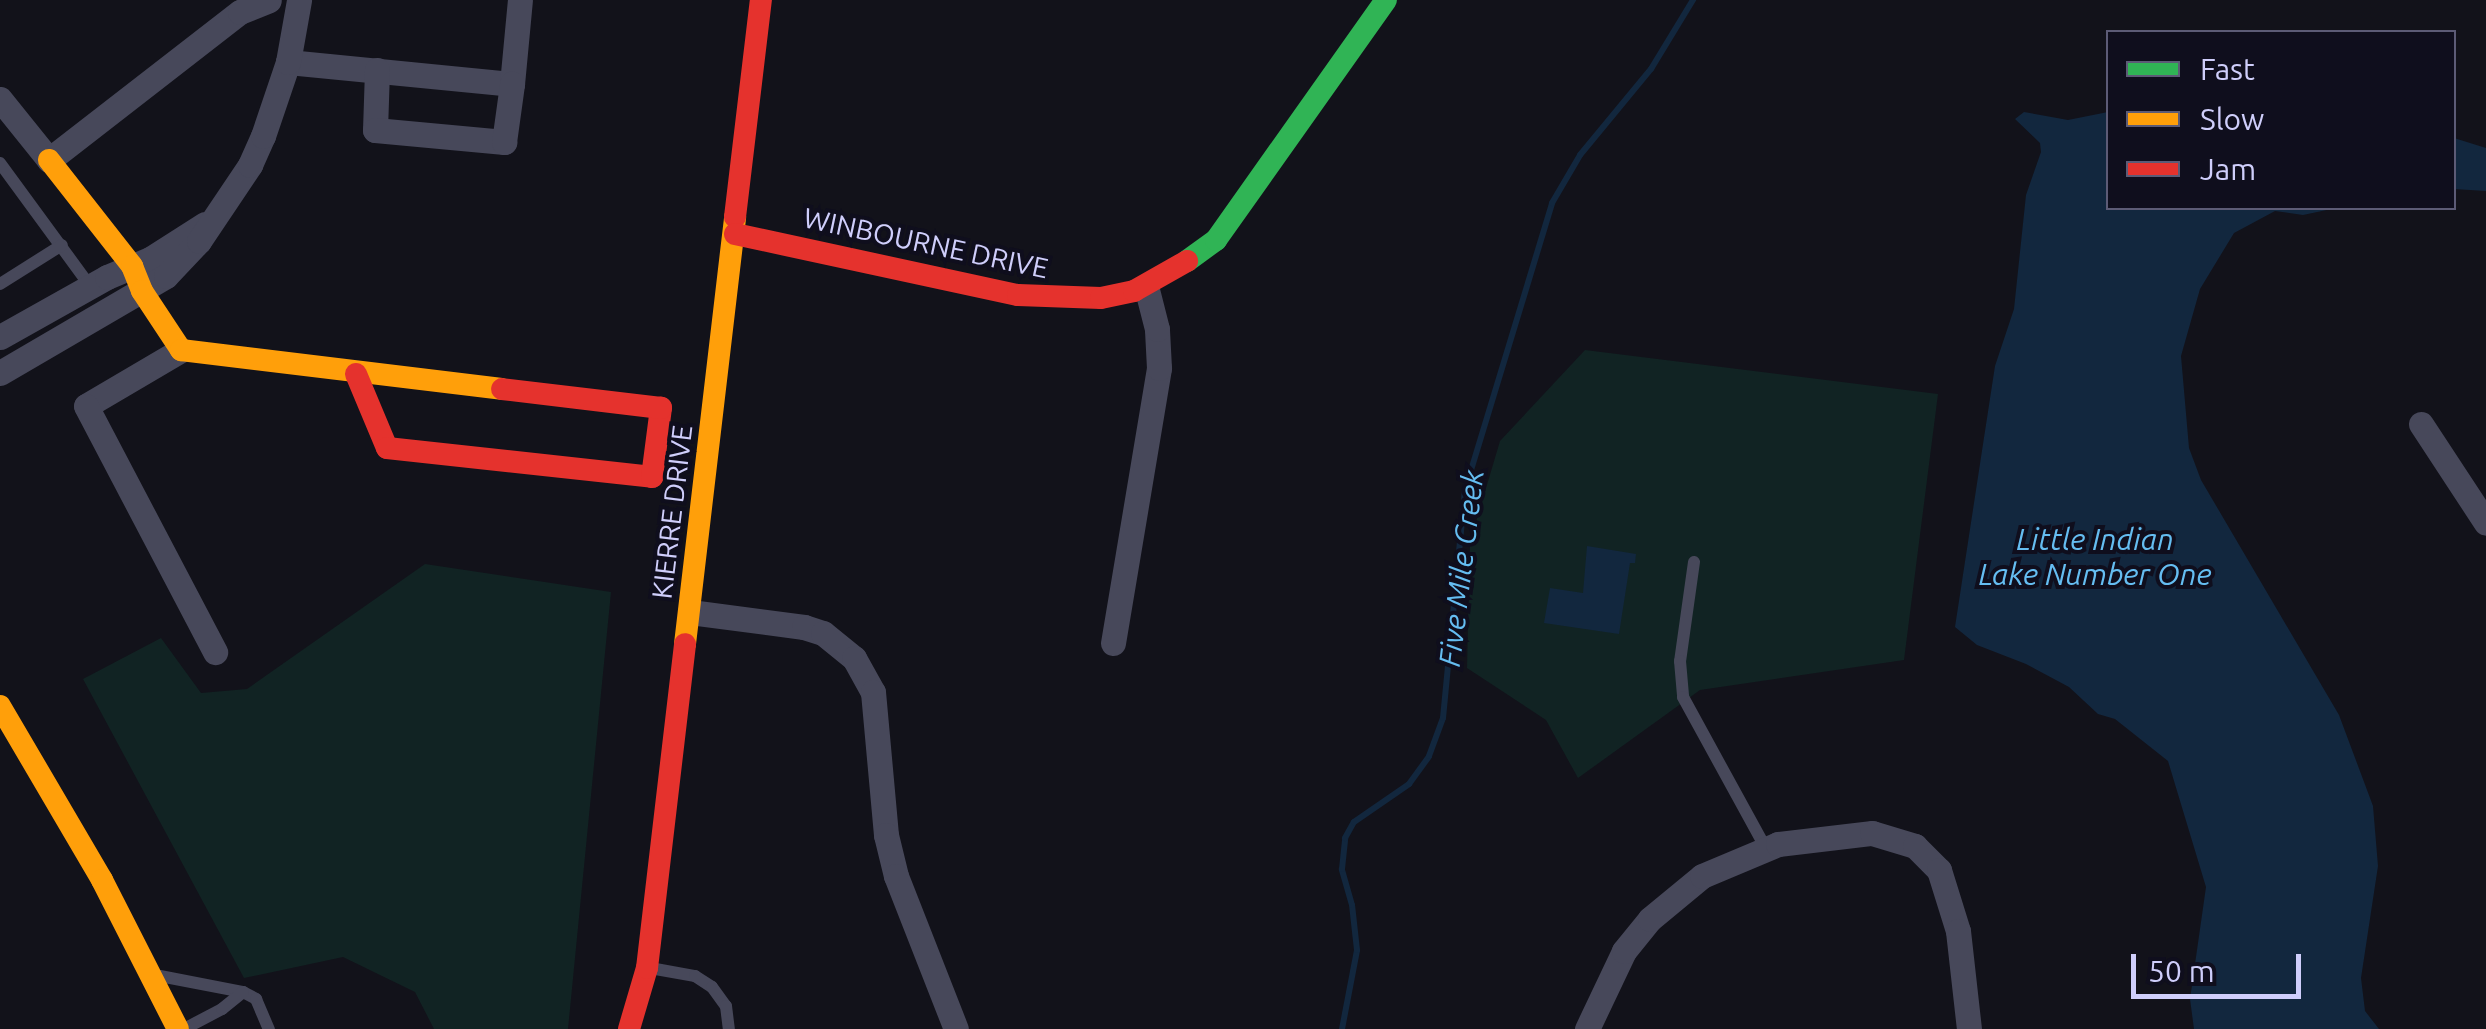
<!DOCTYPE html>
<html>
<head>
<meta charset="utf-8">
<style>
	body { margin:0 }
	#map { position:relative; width:2486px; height:1029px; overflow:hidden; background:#12121a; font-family:Ubuntu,sans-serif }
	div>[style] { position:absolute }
	.green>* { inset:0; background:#112323 }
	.water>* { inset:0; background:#12273e }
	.stream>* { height:6px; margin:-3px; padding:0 3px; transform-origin:3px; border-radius:3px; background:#12273e }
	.lane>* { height:12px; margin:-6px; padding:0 6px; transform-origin:6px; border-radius:6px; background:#47485a }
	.street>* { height:25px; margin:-12.5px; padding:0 12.5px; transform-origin:12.5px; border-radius:12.5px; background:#47485a }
	.fast>* { height:22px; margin:-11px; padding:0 11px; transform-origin:11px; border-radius:11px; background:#30b455 }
	.slow>* { height:22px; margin:-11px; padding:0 11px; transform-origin:11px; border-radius:11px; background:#ff9f0a }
	.jam>* { height:22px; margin:-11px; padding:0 11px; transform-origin:11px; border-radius:11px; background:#e5322d }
	span { translate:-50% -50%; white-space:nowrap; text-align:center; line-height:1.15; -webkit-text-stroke:8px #0f0e1d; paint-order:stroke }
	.street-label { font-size:28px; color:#cfcefb }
	.water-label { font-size:30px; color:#65bdf1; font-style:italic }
	.legend { position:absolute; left:2106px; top:30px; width:350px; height:180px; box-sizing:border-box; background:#0f0e1d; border:2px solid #5c5b76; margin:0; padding:12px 18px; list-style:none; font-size:30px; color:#cfcefb }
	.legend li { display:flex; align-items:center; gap:20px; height:50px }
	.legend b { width:50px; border:2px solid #5c5b76 }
	.scale { position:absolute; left:2131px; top:954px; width:170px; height:45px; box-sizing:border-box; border:5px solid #cfcefb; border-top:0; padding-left:12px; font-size:30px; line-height:35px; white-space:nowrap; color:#cfcefb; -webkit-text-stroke:8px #0f0e1d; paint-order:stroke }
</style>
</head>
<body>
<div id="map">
	<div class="green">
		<div style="clip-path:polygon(1585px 350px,1938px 394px,1904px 660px,1700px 690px,1578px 778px,1546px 720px,1467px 668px,1470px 542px,1500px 441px)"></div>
		<div style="clip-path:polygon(425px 564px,611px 592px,568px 1029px,434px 1029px,415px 992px,343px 957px,244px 978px,83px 679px,161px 638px,201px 693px,247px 689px)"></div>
	</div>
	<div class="water">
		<div style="clip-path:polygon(2108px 112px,2108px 208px,2336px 208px,2303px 215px,2275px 211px,2234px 233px,2200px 289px,2181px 356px,2189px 448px,2201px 480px,2339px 715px,2373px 806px,2378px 866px,2361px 978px,2365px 1011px,2379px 1029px,2194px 1029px,2190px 999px,2206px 887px,2168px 761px,2115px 719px,2098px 714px,2069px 687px,2026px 664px,1977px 645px,1955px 627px,1995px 366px,2014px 309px,2026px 195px,2041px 152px,2040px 143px,2015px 119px,2024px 112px,2068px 120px)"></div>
		<div style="clip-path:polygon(2454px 138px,2486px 148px,2486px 191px,2454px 189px)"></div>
		<div style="clip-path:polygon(1587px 546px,1636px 554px,1635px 563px,1630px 563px,1619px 634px,1544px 623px,1550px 588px,1583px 593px)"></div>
	</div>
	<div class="stream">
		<div style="left:1342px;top:1029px;width:80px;rotate:-79.2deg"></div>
		<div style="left:1357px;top:950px;width:45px;rotate:-96.3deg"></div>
		<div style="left:1352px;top:905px;width:37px;rotate:-106deg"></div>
		<div style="left:1342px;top:869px;width:31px;rotate:-84deg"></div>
		<div style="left:1345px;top:838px;width:18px;rotate:-61deg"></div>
		<div style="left:1354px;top:822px;width:67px;rotate:-34.6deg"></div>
		<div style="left:1409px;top:784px;width:34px;rotate:-54deg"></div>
		<div style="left:1429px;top:756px;width:40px;rotate:-69.8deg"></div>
		<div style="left:1443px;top:718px;width:229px;rotate:-84.5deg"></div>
		<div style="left:1465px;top:490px;width:300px;rotate:-73.1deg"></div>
		<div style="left:1552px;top:203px;width:56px;rotate:-59.7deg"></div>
		<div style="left:1580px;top:155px;width:112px;rotate:-50.5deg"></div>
		<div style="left:1651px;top:69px;width:81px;rotate:-58.7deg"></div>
	</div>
	<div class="lane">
		<div style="left:0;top:163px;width:157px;rotate:53.8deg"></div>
		<div style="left:0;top:284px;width:73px;rotate:-32.2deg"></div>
		<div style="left:1694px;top:562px;width:100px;rotate:98deg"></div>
		<div style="left:1680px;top:661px;width:36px;rotate:85deg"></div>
		<div style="left:1683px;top:697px;width:171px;rotate:61.3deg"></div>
		<div style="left:650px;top:968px;width:46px;rotate:10.1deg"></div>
		<div style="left:695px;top:976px;width:20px;rotate:33deg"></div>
		<div style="left:712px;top:987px;width:24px;rotate:54deg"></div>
		<div style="left:726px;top:1006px;width:23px;rotate:83deg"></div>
		<div style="left:160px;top:976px;width:85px;rotate:10.9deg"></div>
		<div style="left:243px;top:992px;width:15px;rotate:28deg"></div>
		<div style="left:256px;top:999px;width:33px;rotate:67deg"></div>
		<div style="left:184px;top:1029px;width:43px;rotate:-27.8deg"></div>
		<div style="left:222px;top:1009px;width:27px;rotate:-39deg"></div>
	</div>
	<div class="street">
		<div style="left:288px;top:62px;width:225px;rotate:5.6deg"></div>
		<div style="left:512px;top:84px;width:84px;rotate:-84.6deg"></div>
		<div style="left:377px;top:70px;width:60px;rotate:91.9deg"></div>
		<div style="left:375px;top:130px;width:130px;rotate:5.3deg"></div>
		<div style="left:504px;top:142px;width:59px;rotate:-82.1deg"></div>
		<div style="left:0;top:99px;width:78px;rotate:51.2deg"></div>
		<div style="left:49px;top:160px;width:242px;rotate:-37.8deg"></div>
		<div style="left:240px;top:12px;width:31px;rotate:-22deg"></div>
		<div style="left:0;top:337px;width:123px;rotate:-29.3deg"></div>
		<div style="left:107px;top:277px;width:47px;rotate:-22.7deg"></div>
		<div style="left:150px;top:259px;width:65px;rotate:-32.5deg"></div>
		<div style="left:181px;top:350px;width:110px;rotate:149.5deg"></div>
		<div style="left:86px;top:406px;width:278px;rotate:62.3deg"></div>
		<div style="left:0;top:373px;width:192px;rotate:-30.3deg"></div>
		<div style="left:166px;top:276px;width:48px;rotate:-46.7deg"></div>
		<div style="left:199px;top:241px;width:92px;rotate:-56.1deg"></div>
		<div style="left:250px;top:165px;width:32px;rotate:-66deg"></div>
		<div style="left:263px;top:136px;width:78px;rotate:-71.3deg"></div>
		<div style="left:288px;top:62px;width:63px;rotate:-79.9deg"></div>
		<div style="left:2421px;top:424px;width:118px;rotate:56.7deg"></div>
		<div style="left:690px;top:612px;width:115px;rotate:7.5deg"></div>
		<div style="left:804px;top:627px;width:20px;rotate:18deg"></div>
		<div style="left:823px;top:633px;width:40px;rotate:39deg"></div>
		<div style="left:854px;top:658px;width:39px;rotate:61deg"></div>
		<div style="left:873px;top:692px;width:144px;rotate:84.8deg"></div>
		<div style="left:886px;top:835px;width:42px;rotate:76.3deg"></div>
		<div style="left:896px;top:876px;width:164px;rotate:68.6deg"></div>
		<div style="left:1113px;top:643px;width:279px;rotate:-80.5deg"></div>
		<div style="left:1159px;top:368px;width:39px;rotate:-93deg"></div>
		<div style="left:1157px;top:329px;width:44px;rotate:-104.3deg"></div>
		<div style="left:1587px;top:1029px;width:86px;rotate:-64.6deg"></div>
		<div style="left:1624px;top:951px;width:41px;rotate:-50.9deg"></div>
		<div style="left:1650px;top:919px;width:67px;rotate:-39.6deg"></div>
		<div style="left:1702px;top:876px;width:82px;rotate:-22.8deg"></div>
		<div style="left:1778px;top:844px;width:95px;rotate:-6.7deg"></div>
		<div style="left:1872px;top:833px;width:45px;rotate:16.8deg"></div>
		<div style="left:1915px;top:846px;width:34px;rotate:45deg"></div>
		<div style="left:1939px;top:870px;width:64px;rotate:72.7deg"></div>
		<div style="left:1958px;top:931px;width:99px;rotate:83.6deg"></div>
	</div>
	<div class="fast">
		<div style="left:1187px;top:261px;width:36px;rotate:-36deg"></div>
		<div style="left:1216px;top:240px;width:294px;rotate:-54.7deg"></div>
	</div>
	<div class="slow">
		<div style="left:49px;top:160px;width:135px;rotate:51.9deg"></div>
		<div style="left:132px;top:266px;width:27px;rotate:68deg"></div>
		<div style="left:142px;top:291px;width:71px;rotate:56.5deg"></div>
		<div style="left:181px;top:350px;width:323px;rotate:6.9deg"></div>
		<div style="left:685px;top:644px;width:430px;rotate:-83.3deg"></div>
		<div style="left:0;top:706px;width:202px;rotate:59.6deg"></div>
		<div style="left:102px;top:880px;width:167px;rotate:63deg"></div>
	</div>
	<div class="jam">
		<div style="left:735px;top:217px;width:219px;rotate:-83.2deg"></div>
		<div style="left:735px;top:234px;width:289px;rotate:12.2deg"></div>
		<div style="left:1018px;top:295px;width:83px;rotate:2.1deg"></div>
		<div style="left:1101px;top:298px;width:34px;rotate:-12deg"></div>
		<div style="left:1134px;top:291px;width:61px;rotate:-29.5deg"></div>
		<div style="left:356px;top:374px;width:80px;rotate:67.3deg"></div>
		<div style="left:387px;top:448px;width:267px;rotate:6.2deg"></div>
		<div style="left:652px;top:477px;width:70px;rotate:-82.6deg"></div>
		<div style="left:661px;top:408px;width:160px;rotate:-173.2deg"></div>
		<div style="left:629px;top:1029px;width:64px;rotate:-73.6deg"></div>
		<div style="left:647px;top:968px;width:326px;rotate:-83.3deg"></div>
	</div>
	<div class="street-label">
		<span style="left:926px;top:243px;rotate:12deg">WINBOURNE DRIVE</span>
		<span style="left:672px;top:512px;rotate:-83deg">KIERRE DRIVE</span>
	</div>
	<div class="water-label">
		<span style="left:2095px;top:556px">Little Indian<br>Lake Number One</span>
		<span style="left:1461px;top:568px;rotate:-83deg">Five Mile Creek</span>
	</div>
	<ul class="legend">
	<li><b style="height:12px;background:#30b455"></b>Fast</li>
	<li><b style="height:12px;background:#ff9f0a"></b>Slow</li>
	<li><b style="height:12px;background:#e5322d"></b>Jam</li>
	</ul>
	<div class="scale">50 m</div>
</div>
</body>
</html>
